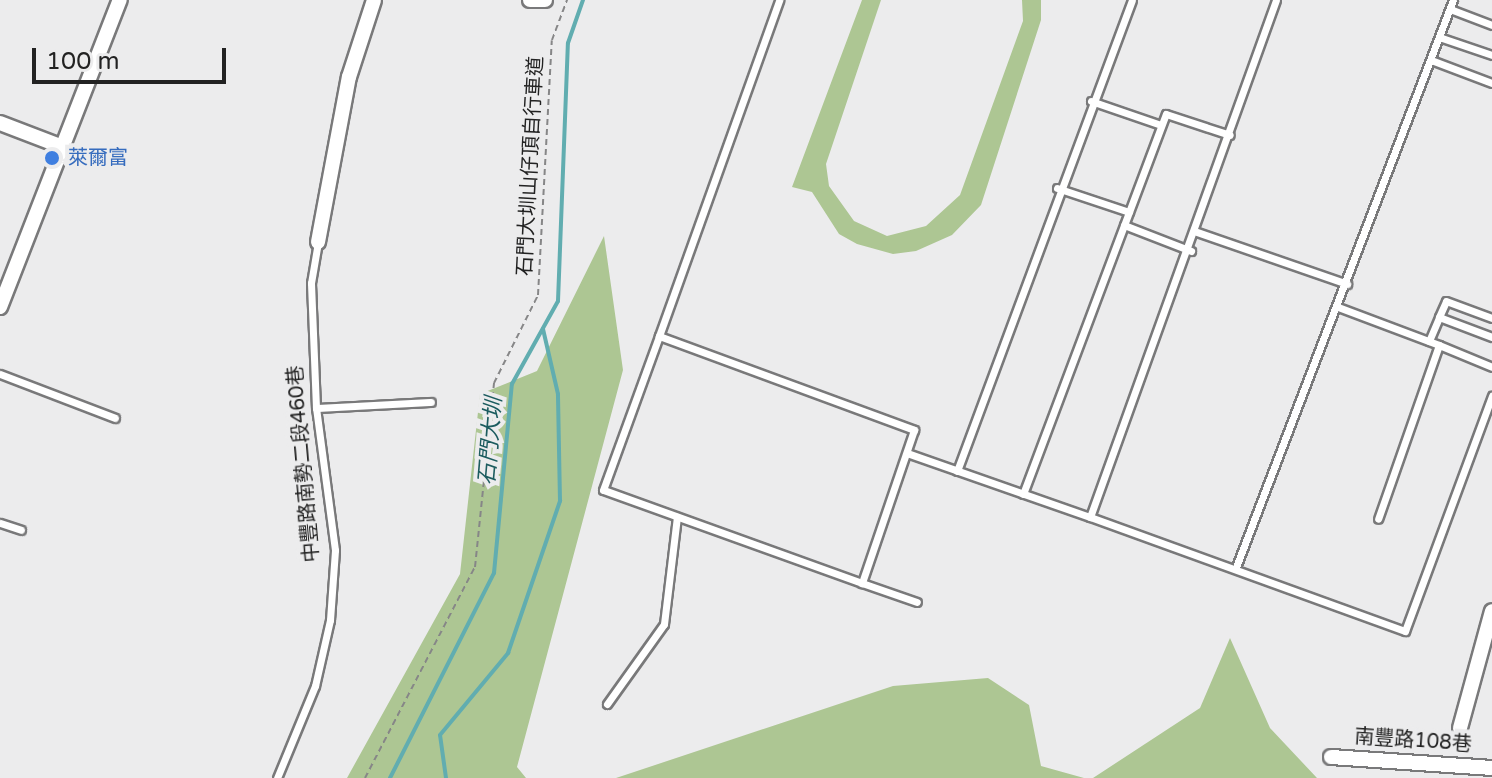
<!DOCTYPE html>
<html>
<head>
<meta charset="utf-8">
<style>
	body { margin:0 }
	#map { position:relative; width:1492px; height:778px; overflow:hidden; background:#ececed; font-family:"Varela Round","Noto Sans TC",sans-serif }
	div>[style] { position:absolute }
	.green>* { inset:0; background:#adc693 }
	.stream>* { height:4px; margin:-2px; padding:0 2px; transform-origin:2px; border-radius:2px; background:#61adb0 }
	.path>* { height:2px; margin-top:-1px; transform-origin:0; background:repeating-linear-gradient(90deg,#868687 0 6px,transparent 0 10px) }
	.roads { filter:drop-shadow(2px 0 #79797a) drop-shadow(-2px 0 #79797a) drop-shadow(0 2px #79797a) drop-shadow(0 -2px #79797a) }
	.service>* { height:7px; margin:-3.5px; padding:0 3.5px; transform-origin:3.5px; border-radius:3.5px; background:#fff }
	.minor>* { height:14px; margin:-7px; padding:0 7px; transform-origin:7px; border-radius:7px; background:#fff }
	.dots>* { width:22px; height:22px; translate:-50% -50%; box-sizing:border-box; border:4px solid #ececed; border-radius:50% }
	span { translate:-50% -50%; white-space:nowrap; text-align:center; line-height:1.15; -webkit-text-stroke:8px #ececed; paint-order:stroke }
	.shop-label { font-size:20px; color:#366cbe }
	.left { translate:0 -50%; text-align:left }
	.street-label { font-size:20px; color:#222 }
	.water-label { font-size:22px; color:#1c5c5f; font-style:italic }
	.scale { position:absolute; left:32px; top:48px; width:194px; height:36px; box-sizing:border-box; border:4px solid #222; border-top:0; padding-left:10px; font-size:24px; line-height:28px; white-space:nowrap; color:#222; -webkit-text-stroke:6px #ececed; paint-order:stroke }
</style>
</head>
<body>
<div id="map">
	<div class="green">
		<div style="clip-path:polygon(862px 0,881px 0,826px 164px,829px 186px,854px 221px,887px 236px,926px 226px,960px 195px,1023px 21px,1022px 0,1041px 0,1041px 20px,981px 205px,952px 235px,916px 251px,893px 254px,857px 244px,839px 234px,812px 192px,792px 187px)"></div>
		<div style="clip-path:polygon(604px 236px,623px 370px,517px 767px,526px 778px,347px 778px,460px 574px,480px 394px,537px 371px)"></div>
		<div style="clip-path:polygon(1230px 638px,1270px 728px,1317px 778px,1093px 778px,1200px 708px)"></div>
		<div style="clip-path:polygon(988px 678px,1029px 705px,1041px 766px,1084px 778px,616px 778px,893px 686px)"></div>
	</div>
	<div class="stream">
		<div style="left:390px;top:778px;width:230px;rotate:-63.1deg"></div>
		<div style="left:494px;top:573px;width:190px;rotate:-84.6deg"></div>
		<div style="left:512px;top:384px;width:95px;rotate:-61deg"></div>
		<div style="left:558px;top:301px;width:258px;rotate:-87.8deg"></div>
		<div style="left:568px;top:43px;width:46px;rotate:-70.8deg"></div>
		<div style="left:446px;top:778px;width:43px;rotate:-97.9deg"></div>
		<div style="left:440px;top:735px;width:107px;rotate:-50.3deg"></div>
		<div style="left:508px;top:653px;width:161px;rotate:-71.1deg"></div>
		<div style="left:560px;top:501px;width:107px;rotate:-91.1deg"></div>
		<div style="left:558px;top:394px;width:67px;rotate:-103deg"></div>
	</div>
	<div class="path">
		<div style="left:365px;top:778px;width:238px;rotate:-62.5deg"></div>
		<div style="left:475px;top:567px;width:185px;rotate:-84.1deg"></div>
		<div style="left:494px;top:383px;width:98px;rotate:-63.4deg"></div>
		<div style="left:538px;top:295px;width:255px;rotate:-86.9deg"></div>
		<div style="left:552px;top:40px;width:43px;rotate:-69.4deg"></div>
	</div>
	<div class="roads">
		<div class="service">
			<div style="left:1450px;top:9px;width:45px;rotate:20.9deg"></div>
			<div style="left:1439px;top:37px;width:56px;rotate:18.8deg"></div>
			<div style="left:1431px;top:60px;width:65px;rotate:20.7deg"></div>
			<div style="left:1091px;top:101px;width:74px;rotate:18.9deg"></div>
			<div style="left:1057px;top:188px;width:76px;rotate:18.4deg"></div>
			<div style="left:1124px;top:225px;width:72px;rotate:21.2deg"></div>
			<div style="left:1197px;top:232px;width:159px;rotate:19.1deg"></div>
			<div style="left:1338px;top:307px;width:108px;rotate:20.6deg"></div>
			<div style="left:1439px;top:345px;width:184px;rotate:109.3deg"></div>
			<div style="left:1439px;top:317px;width:17px;rotate:-66deg"></div>
			<div style="left:1446px;top:301px;width:49px;rotate:20.3deg"></div>
			<div style="left:659px;top:336px;width:272px;rotate:20.2deg"></div>
			<div style="left:914px;top:430px;width:162px;rotate:108.8deg"></div>
			<div style="left:862px;top:583px;width:275px;rotate:-160.2deg"></div>
			<div style="left:603px;top:490px;width:164px;rotate:-70deg"></div>
			<div style="left:659px;top:336px;width:357px;rotate:-70.3deg"></div>
			<div style="left:1429px;top:341px;width:26px;rotate:-67deg"></div>
			<div style="left:1439px;top:317px;width:57px;rotate:20.7deg"></div>
			<div style="left:1439px;top:345px;width:57px;rotate:22.5deg"></div>
			<div style="left:0;top:374px;width:123px;rotate:20.9deg"></div>
			<div style="left:316px;top:408px;width:115px;rotate:-3deg"></div>
			<div style="left:907px;top:453px;width:194px;rotate:19.3deg"></div>
			<div style="left:1090px;top:517px;width:549px;rotate:-70.21deg"></div>
			<div style="left:957px;top:471px;width:502px;rotate:-69.62deg"></div>
			<div style="left:1023px;top:494px;width:406px;rotate:-69.4deg"></div>
			<div style="left:1166px;top:114px;width:67px;rotate:18.2deg"></div>
			<div style="left:1090px;top:517px;width:335px;rotate:19.9deg"></div>
			<div style="left:1405px;top:631px;width:251px;rotate:-69.7deg"></div>
			<div style="left:0;top:523px;width:22px;rotate:18deg"></div>
			<div style="left:1236px;top:567px;width:607px;rotate:-69.06deg"></div>
			<div style="left:862px;top:583px;width:58px;rotate:19.1deg"></div>
			<div style="left:607px;top:704px;width:98px;rotate:-54.5deg"></div>
			<div style="left:664px;top:624px;width:108px;rotate:-83.1deg"></div>
			<div style="left:277px;top:778px;width:100px;rotate:-67.6deg"></div>
			<div style="left:315px;top:686px;width:68px;rotate:-77.2deg"></div>
			<div style="left:330px;top:620px;width:70px;rotate:-85.9deg"></div>
			<div style="left:335px;top:550px;width:143px;rotate:-97.6deg"></div>
			<div style="left:316px;top:408px;width:125px;rotate:-92.3deg"></div>
			<div style="left:311px;top:283px;width:42px;rotate:-80.3deg"></div>
		</div>
		<div class="minor">
			<div style="left:530px;top:0;width:15px"></div>
			<div style="left:0;top:123px;width:70px;rotate:21deg"></div>
			<div style="left:318px;top:242px;width:168px;rotate:-79.4deg"></div>
			<div style="left:349px;top:77px;width:81px;rotate:-72deg"></div>
			<div style="left:0;top:307px;width:330px;rotate:-68.7deg"></div>
			<div style="left:1460px;top:728px;width:121px;rotate:-74.7deg"></div>
			<div style="left:1331px;top:757px;width:161px;rotate:3.9deg"></div>
		</div>
	</div>
	<div class="dots">
		<div style="left:52px;top:158px;background:#3f7fe0"></div>
	</div>
	<div class="shop-label">
		<span class="left" style="left:68px;top:158px">萊爾富</span>
	</div>
	<div class="street-label">
		<span style="left:531px;top:166px;rotate:-87deg">石門大圳山仔頂自行車道</span>
		<span style="left:304px;top:464px;rotate:-95deg">中豐路南勢二段460巷</span>
		<span style="left:1413px;top:741px;rotate:4deg">南豐路108巷</span>
	</div>
	<div class="water-label">
		<span style="left:491px;top:441px;rotate:-85deg">石門大圳</span>
	</div>
	<div class="scale">100 m</div>
</div>
</body>
</html>
